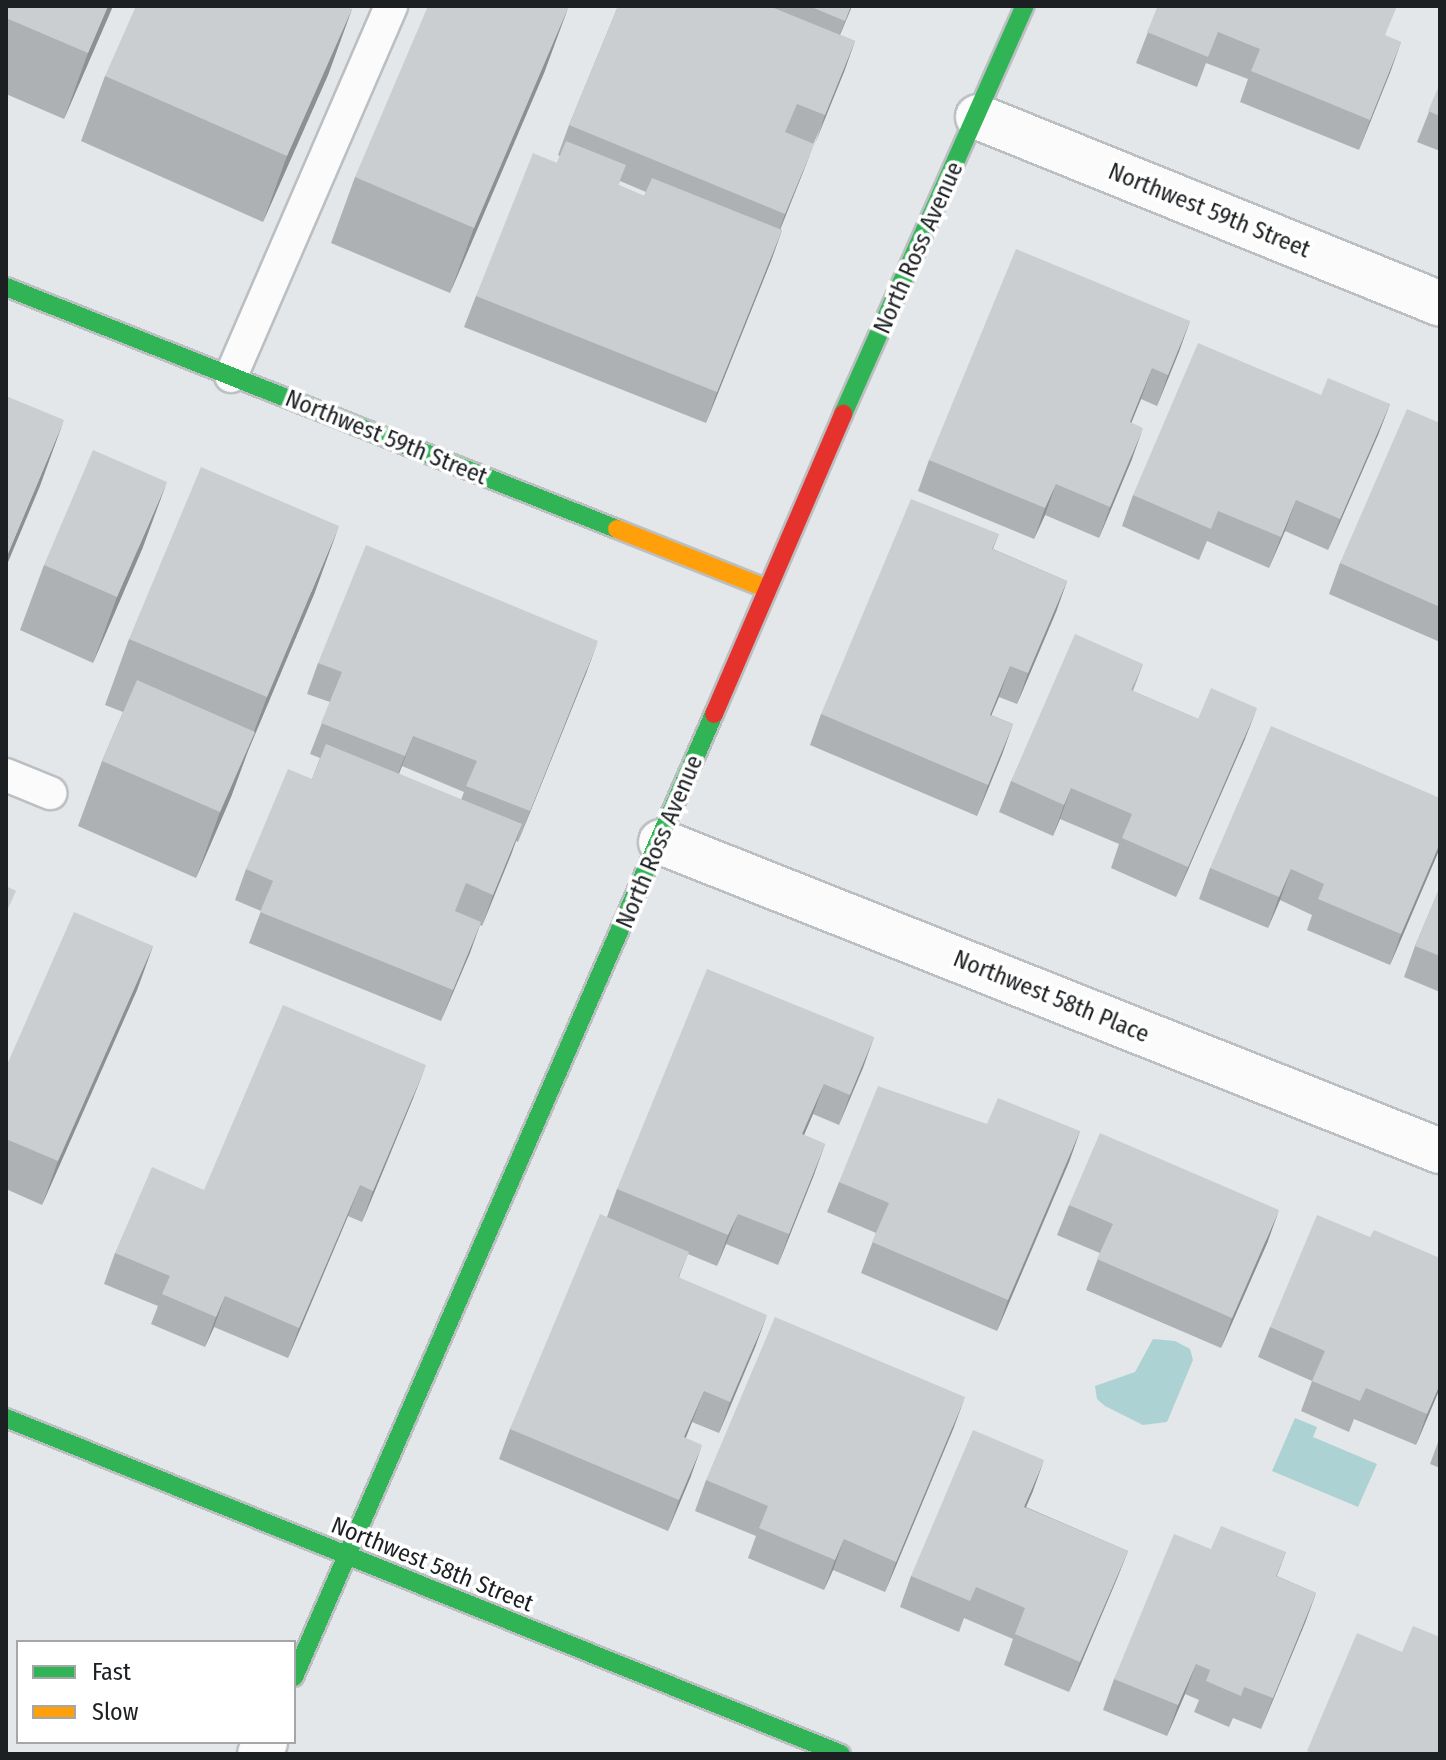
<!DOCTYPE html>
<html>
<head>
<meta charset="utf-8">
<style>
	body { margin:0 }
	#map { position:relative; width:1446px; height:1760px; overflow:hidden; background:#e3e7ea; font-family:"Fira Sans Condensed",sans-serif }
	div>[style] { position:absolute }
	.water>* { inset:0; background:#acd2d4 }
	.roads { filter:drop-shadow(2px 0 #bcbfc1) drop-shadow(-2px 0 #bcbfc1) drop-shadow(0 2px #bcbfc1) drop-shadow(0 -2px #bcbfc1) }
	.lane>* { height:32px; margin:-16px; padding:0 16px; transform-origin:16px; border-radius:16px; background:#fbfbfc }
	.street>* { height:44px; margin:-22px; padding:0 22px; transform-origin:22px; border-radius:22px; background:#fbfbfc }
	.fast>* { height:18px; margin:-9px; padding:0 9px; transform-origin:9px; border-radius:9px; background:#30b455 }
	.slow>* { height:18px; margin:-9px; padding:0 9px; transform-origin:9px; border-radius:9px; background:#ff9f0a }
	.jam>* { height:18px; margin:-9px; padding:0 9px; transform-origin:9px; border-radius:9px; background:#e5322d }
	.wall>* { inset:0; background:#aeb1b3 }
	.shaded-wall>* { inset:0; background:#8d9092 }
	.building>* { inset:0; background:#caced0 }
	span { translate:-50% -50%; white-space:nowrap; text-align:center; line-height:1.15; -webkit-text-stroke:7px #fff; paint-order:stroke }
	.street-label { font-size:24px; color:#1d2022 }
	.frame { position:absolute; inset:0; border:8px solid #1d2022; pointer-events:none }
	.legend { position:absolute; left:16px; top:1640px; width:280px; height:104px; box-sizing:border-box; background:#fff; border:2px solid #a5a6a7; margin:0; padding:10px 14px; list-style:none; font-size:24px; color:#1d2022 }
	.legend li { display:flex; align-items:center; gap:16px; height:40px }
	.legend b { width:40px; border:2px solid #a5a6a7 }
</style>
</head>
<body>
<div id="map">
	<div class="water">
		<div style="clip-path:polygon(1153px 1339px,1175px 1341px,1190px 1349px,1193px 1360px,1167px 1422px,1143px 1425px,1105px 1406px,1097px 1399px,1095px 1386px,1135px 1372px)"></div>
		<div style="clip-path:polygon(1295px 1418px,1317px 1427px,1313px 1437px,1377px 1464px,1358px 1507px,1272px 1471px)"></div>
	</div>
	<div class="roads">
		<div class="lane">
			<div style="left:231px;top:376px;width:403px;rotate:-66.6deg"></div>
			<div style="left:6px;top:775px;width:48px;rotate:22.2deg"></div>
		</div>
		<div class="street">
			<div style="left:978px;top:117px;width:498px;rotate:22deg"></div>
			<div style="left:661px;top:842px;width:838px;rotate:21.64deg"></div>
			<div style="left:260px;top:1754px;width:13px;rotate:-67deg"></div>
		</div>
		<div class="fast">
			<div style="left:6px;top:287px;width:657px;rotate:21.61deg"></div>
			<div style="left:843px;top:414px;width:447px;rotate:-66deg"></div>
			<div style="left:6px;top:1418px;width:900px;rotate:21.92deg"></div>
			<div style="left:294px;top:1677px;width:1051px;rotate:-66.44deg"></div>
		</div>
		<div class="slow">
			<div style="left:617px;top:529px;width:159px;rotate:21.7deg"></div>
		</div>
		<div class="jam">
			<div style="left:714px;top:714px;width:327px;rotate:-66.7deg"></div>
		</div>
	</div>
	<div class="wall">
		<div style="clip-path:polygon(6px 6px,113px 6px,64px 119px,6px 94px)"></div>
		<div style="clip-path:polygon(evenodd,618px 6px,852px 6px,840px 35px,855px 41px,844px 72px,813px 145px,780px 229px,782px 230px,771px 261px,706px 423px,464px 327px,476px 296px,557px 163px,560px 156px,558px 155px,569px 125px,618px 6px,620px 181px,646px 192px,644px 196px,618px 185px,620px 181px)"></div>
		<div style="clip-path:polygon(1158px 6px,1386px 36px,1401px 42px,1359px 150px,1240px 102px,1248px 79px,1206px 63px,1197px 87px,1136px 63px)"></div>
		<div style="clip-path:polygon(568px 8px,544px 73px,450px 293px,331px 243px,355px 177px)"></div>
		<div style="clip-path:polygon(352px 9px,328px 75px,263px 222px,81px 141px,105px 76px)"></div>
		<div style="clip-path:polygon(1440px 84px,1440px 151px,1417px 142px)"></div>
		<div style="clip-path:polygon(1190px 321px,1157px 406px,1141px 399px,1131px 423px,1132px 459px,1099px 538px,1045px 515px,1034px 539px,918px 491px,929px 460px)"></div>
		<div style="clip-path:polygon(1321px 395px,1390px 404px,1378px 435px,1328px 550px,1285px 531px,1269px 568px,1207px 541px,1199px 560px,1122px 526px,1133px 495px)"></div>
		<div style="clip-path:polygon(1440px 423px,1440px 642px,1329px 594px,1340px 563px)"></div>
		<div style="clip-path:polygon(999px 534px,993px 549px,1067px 581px,1056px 612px,1017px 704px,999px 697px,991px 715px,1013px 724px,977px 816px,810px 745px,821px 714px)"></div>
		<div style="clip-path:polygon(143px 547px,93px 663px,20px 630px,44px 565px)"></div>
		<div style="clip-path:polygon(315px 592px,248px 751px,231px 797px,196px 878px,78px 826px,102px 761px,123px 712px,105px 705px,129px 639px)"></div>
		<div style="clip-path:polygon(evenodd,318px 663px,587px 671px,518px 842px,516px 841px,482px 926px,480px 925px,441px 1021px,249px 943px,261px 911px,235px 900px,246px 869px,312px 779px,320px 758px,310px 754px,330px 702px,307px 694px,318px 663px,402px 766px,464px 792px,461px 800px,399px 774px,402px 766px)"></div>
		<div style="clip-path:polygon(1143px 664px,1133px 691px,1245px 739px,1176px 897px,1111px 868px,1119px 844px,1060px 819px,1053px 836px,999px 812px,1011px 781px)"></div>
		<div style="clip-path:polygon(1440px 798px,1440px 848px,1390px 965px,1307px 930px,1312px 915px,1280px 900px,1268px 928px,1199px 899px,1210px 868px)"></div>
		<div style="clip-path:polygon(1440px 887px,1440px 992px,1404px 977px,1415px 946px)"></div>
		<div style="clip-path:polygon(153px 946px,137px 990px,42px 1205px,6px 1189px,6px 1067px)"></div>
		<div style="clip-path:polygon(874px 1037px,839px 1125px,813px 1114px,804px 1135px,825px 1144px,778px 1265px,726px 1244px,717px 1266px,688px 1254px,679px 1277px,756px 1345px,719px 1433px,692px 1422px,686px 1438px,691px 1476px,668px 1531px,499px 1459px,510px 1429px,607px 1217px,617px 1189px)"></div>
		<div style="clip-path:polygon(414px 1096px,362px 1222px,348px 1216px,288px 1358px,214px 1327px,205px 1347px,151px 1324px,158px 1306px,104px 1284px,115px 1253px,204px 1190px)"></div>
		<div style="clip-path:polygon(987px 1124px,1080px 1131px,1069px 1162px,997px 1331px,861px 1273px,876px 1233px,827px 1212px,839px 1182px)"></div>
		<div style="clip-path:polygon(1069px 1205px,1268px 1241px,1221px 1348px,1086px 1290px,1100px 1253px,1057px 1235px)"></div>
		<div style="clip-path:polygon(1438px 1267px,1440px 1388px,1416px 1445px,1354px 1419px,1349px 1432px,1301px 1411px,1312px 1381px,1258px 1357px,1270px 1327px)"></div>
		<div style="clip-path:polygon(954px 1427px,885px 1592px,833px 1570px,824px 1590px,748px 1558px,756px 1536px,695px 1511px,706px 1480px)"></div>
		<div style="clip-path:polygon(1440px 1437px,1440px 1468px,1430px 1464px)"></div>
		<div style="clip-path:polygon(1033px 1491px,1026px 1507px,1128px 1551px,1116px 1581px,1069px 1692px,1004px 1665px,1013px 1639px,964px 1618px,959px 1632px,900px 1607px,911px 1576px)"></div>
		<div style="clip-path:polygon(1211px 1549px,1286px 1552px,1277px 1576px,1316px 1593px,1305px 1623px,1261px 1729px,1233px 1718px,1229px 1727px,1194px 1712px,1199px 1700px,1185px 1694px,1167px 1736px,1103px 1710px,1114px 1679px)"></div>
	</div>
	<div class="shaded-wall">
		<div style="clip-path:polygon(108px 6px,113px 6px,64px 119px,88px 53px)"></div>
		<div style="clip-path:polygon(851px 6px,852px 6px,833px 51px)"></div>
		<div style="clip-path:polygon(568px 8px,544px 73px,450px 293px,474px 228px)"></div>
		<div style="clip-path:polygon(352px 9px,328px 75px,263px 222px,287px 156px)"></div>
		<div style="clip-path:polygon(855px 41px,844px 72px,814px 146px,825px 115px)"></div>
		<div style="clip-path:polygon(1401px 42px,1390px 73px,1359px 150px,1370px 120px)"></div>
		<div style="clip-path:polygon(814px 144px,802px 175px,774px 245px,785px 214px)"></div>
		<div style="clip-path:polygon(782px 230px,771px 261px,706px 423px,717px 392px)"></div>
		<div style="clip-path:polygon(1190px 321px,1179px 352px,1157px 406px,1168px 375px)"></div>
		<div style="clip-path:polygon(1152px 368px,1141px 399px,1119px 453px,1130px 422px)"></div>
		<div style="clip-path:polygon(1390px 404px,1378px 435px,1328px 550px,1340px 519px)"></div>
		<div style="clip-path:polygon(64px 420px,40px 486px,6px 567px,6px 558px)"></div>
		<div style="clip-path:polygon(1143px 428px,1132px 459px,1099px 538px,1110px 507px)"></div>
		<div style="clip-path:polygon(167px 482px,143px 547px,93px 663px,117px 597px)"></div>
		<div style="clip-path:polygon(1056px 484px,1045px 515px,1034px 539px,1045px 508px)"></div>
		<div style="clip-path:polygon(1296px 500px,1285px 531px,1269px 568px,1281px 537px)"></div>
		<div style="clip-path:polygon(339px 526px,315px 592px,248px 751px,231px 797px,196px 878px,220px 812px,250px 742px,267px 697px)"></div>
		<div style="clip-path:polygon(1067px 581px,1056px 612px,1017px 704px,1028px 673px)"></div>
		<div style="clip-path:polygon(598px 641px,587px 671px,518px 842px,530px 811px)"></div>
		<div style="clip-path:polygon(1010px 666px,999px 697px,979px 745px,990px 715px)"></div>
		<div style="clip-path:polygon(1257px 708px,1245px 739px,1176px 897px,1188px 867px)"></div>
		<div style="clip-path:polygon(1013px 724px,1002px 755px,977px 816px,988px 785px)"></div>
		<div style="clip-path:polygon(413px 736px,402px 766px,393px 787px,405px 756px)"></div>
		<div style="clip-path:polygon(1071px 788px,1060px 819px,1053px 836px,1064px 805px)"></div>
		<div style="clip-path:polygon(522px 824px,511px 855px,482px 926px,493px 895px)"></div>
		<div style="clip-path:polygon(1440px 843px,1440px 848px,1390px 965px,1401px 934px)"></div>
		<div style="clip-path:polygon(1291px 869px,1280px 900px,1268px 928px,1279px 897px)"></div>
		<div style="clip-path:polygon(481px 922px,470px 953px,441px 1021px,453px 990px)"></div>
		<div style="clip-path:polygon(153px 946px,137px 990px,42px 1205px,58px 1161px)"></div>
		<div style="clip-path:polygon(874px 1037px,863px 1068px,839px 1125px,850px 1095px)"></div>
		<div style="clip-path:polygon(426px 1065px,414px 1096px,362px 1222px,373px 1191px)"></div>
		<div style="clip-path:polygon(824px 1084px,813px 1114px,791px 1165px,802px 1134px)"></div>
		<div style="clip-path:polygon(1080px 1131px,1069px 1162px,997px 1331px,1008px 1300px)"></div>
		<div style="clip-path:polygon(825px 1144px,814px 1175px,778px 1265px,789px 1234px)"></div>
		<div style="clip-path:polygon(360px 1185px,348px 1216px,288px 1358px,299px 1328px)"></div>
		<div style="clip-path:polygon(1279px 1210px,1268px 1241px,1221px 1348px,1232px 1318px)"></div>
		<div style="clip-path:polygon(738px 1214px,726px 1244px,717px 1266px,728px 1235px)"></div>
		<div style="clip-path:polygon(225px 1296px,214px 1327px,205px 1347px,216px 1317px)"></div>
		<div style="clip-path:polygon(767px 1315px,756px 1345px,719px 1433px,730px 1402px)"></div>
		<div style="clip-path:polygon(1440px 1384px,1440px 1388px,1416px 1445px,1427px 1414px)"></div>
		<div style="clip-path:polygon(704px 1391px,692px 1422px,673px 1468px,684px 1437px)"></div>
		<div style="clip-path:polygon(965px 1397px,954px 1427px,885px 1592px,896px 1562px)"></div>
		<div style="clip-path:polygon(702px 1445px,691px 1476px,668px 1531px,679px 1500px)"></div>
		<div style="clip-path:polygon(1044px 1460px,1033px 1491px,1013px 1537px,1024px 1507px)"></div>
		<div style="clip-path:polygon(844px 1539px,833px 1570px,824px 1590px,835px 1560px)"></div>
		<div style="clip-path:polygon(1128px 1551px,1116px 1581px,1069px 1692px,1080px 1662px)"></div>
		<div style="clip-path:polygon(1316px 1593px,1305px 1623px,1261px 1729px,1273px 1698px)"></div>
		<div style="clip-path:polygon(1196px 1664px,1185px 1694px,1167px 1736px,1178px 1705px)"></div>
	</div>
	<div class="building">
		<div style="clip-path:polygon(6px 6px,108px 6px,88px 53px,6px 18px)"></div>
		<div style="clip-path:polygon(136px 6px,345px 6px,352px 9px,287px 156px,105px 76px)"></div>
		<div style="clip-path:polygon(428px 6px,564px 6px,568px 8px,474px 228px,355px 177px)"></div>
		<div style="clip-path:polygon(618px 6px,769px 6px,855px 41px,825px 115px,797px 104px,785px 132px,814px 144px,785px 214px,569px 125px)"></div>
		<div style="clip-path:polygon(809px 6px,851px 6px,845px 21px)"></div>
		<div style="clip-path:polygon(1158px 6px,1397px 6px,1385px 35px,1401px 42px,1370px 120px,1251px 71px,1260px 49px,1218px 32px,1208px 57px,1147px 32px)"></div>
		<div style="clip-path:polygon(1440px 84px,1440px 116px,1428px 111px)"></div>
		<div style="clip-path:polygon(566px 141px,626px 165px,618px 185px,644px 196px,652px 178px,782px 230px,717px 392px,476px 296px,533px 153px,557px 163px)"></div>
		<div style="clip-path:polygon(1016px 249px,1190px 321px,1168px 375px,1152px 368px,1130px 422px,1143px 428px,1110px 507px,1056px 484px,1045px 508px,929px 460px)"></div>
		<div style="clip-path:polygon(1198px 343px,1321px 395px,1328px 378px,1390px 404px,1340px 519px,1296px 500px,1281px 537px,1218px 511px,1211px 529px,1133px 495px)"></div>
		<div style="clip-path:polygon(6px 396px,64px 420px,6px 558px)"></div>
		<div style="clip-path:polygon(1407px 409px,1440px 423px,1440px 607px,1340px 563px)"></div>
		<div style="clip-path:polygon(93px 450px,167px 482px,117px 597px,44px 565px)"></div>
		<div style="clip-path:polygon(201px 467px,339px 526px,267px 697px,129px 639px)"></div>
		<div style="clip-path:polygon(911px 499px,999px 534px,992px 549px,1067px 581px,1028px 673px,1010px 666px,990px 715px,1013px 724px,988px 785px,821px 714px)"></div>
		<div style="clip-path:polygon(366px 545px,598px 641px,530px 811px,466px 786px,477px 761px,413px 736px,405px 756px,321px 723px,342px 672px,318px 663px)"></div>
		<div style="clip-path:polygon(1075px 634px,1143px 664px,1131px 690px,1198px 719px,1211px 688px,1257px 708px,1188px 867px,1122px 838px,1132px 814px,1071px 788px,1064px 805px,1011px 781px)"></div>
		<div style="clip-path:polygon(137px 680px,255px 732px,220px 812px,102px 761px)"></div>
		<div style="clip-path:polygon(1271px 726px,1440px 798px,1440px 843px,1401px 934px,1318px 899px,1324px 884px,1291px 869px,1279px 897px,1210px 868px)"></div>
		<div style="clip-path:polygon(326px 744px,522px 824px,493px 895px,466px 883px,455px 911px,481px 922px,453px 990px,260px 912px,273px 881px,246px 869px,288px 769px,312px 779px)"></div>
		<div style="clip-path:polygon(6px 886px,16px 891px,6px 913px)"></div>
		<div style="clip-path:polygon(1440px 887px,1440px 956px,1415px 946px)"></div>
		<div style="clip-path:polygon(74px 912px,153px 946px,58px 1161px,6px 1139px,6px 1067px)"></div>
		<div style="clip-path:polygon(707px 969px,874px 1037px,850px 1095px,824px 1084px,802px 1134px,825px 1144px,789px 1234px,738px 1214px,728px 1235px,617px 1189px)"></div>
		<div style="clip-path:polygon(283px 1005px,426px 1065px,373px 1191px,360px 1185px,299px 1328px,225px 1296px,216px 1317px,162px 1294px,170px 1276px,115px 1253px,152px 1167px,204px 1190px)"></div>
		<div style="clip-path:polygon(878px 1086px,987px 1124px,998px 1098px,1080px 1131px,1008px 1300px,872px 1242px,889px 1203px,839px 1182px)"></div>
		<div style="clip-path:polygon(1100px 1133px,1279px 1210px,1232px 1318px,1097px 1259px,1113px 1224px,1069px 1205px)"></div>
		<div style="clip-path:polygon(600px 1214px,689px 1252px,678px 1277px,767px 1315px,730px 1402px,704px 1391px,684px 1437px,702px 1445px,679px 1500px,510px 1429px)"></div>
		<div style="clip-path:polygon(1317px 1215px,1370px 1237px,1374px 1230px,1440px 1258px,1438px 1267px,1440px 1268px,1440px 1384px,1427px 1414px,1366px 1388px,1360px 1401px,1312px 1381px,1325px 1351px,1270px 1327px)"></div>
		<div style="clip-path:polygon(775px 1317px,965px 1397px,896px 1562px,844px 1539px,835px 1560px,759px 1528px,768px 1506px,706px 1480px)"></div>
		<div style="clip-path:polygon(973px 1430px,1044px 1460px,1024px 1507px,1128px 1551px,1080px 1662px,1015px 1634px,1025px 1608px,976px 1587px,970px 1601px,911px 1576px)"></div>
		<div style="clip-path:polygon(1221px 1526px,1286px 1552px,1276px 1576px,1316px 1593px,1273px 1698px,1244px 1687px,1241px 1696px,1206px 1681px,1210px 1670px,1196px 1664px,1178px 1705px,1114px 1679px,1174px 1534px,1211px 1549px)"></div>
		<div style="clip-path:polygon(1413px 1626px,1440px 1637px,1440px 1754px,1314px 1754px,1307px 1751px,1357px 1633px,1402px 1652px)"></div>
	</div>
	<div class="street-label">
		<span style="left:1209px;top:211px;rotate:22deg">Northwest 59th Street</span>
		<span style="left:919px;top:248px;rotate:-66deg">North Ross Avenue</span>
		<span style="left:386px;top:438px;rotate:22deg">Northwest 59th Street</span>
		<span style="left:660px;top:842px;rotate:-67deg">North Ross Avenue</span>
		<span style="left:1051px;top:997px;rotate:22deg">Northwest 58th Place</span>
		<span style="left:432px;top:1565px;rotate:22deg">Northwest 58th Street</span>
	</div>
	<div class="frame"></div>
	<ul class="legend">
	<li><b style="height:10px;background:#30b455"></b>Fast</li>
	<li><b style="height:10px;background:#ff9f0a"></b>Slow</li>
	</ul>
</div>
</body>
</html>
